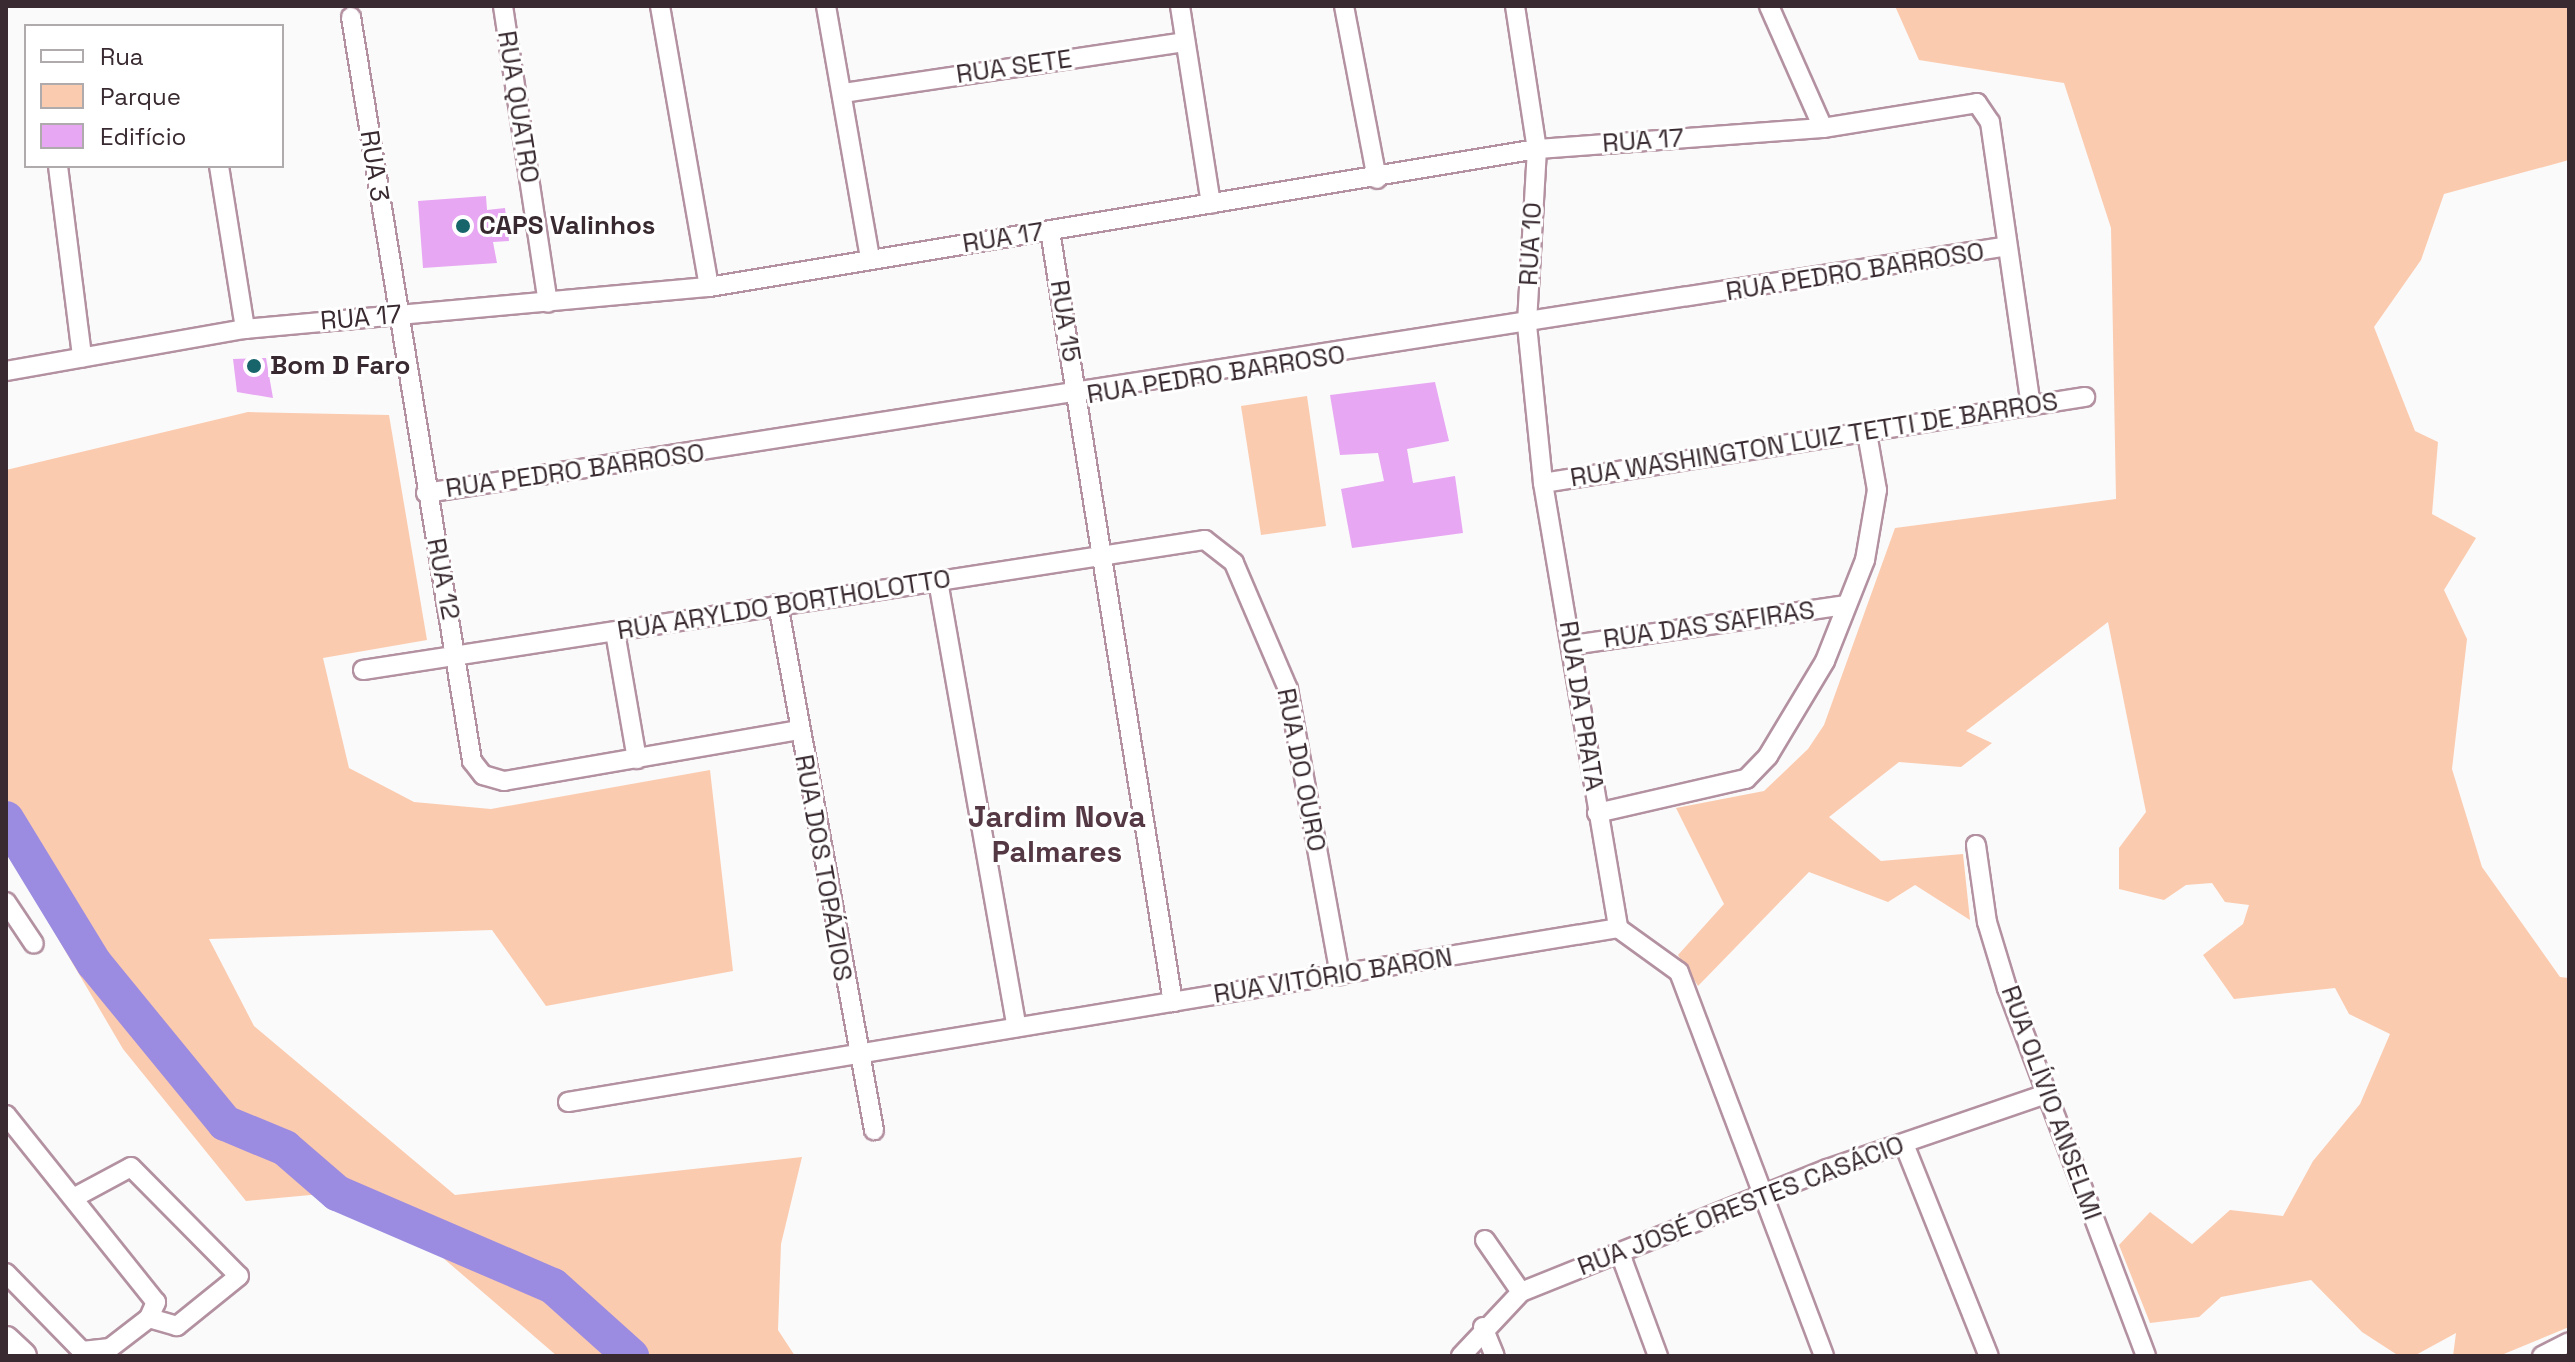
<!DOCTYPE html>
<html>
<head>
<meta charset="utf-8">
<style>
	body { margin:0 }
	#map { position:relative; width:2575px; height:1362px; overflow:hidden; background:#fafafa; font-family:"Space Grotesk",sans-serif }
	div>[style] { position:absolute }
	.green>* { inset:0; background:#fbcbaf }
	.river>* { height:36px; margin:-18px; padding:0 18px; transform-origin:18px; border-radius:18px; background:#9c8ce1 }
	.building>* { inset:0; background:#e7a7f2 }
	.roads { filter:drop-shadow(2px 0 #b391a0) drop-shadow(-2px 0 #b391a0) drop-shadow(0 2px #b391a0) drop-shadow(0 -2px #b391a0) }
	.minor>* { height:18px; margin:-9px; padding:0 9px; transform-origin:9px; border-radius:9px; background:#fff }
	.secondary>* { height:26px; margin:-13px; padding:0 13px; transform-origin:13px; border-radius:13px; background:#fff }
	.dots>* { width:22px; height:22px; translate:-50% -50%; box-sizing:border-box; border:4px solid #fff; border-radius:50% }
	span { translate:-50% -50%; white-space:nowrap; text-align:center; line-height:1.15; -webkit-text-stroke:6px #fff; paint-order:stroke }
	.street-label { font-size:26px; color:#382a30 }
	.poi-label { font-size:26px; color:#382a30; font-weight:700 }
	.left { translate:0 -50%; text-align:left }
	.quarter-label { font-size:30px; color:#543844; font-weight:700 }
	.frame { position:absolute; inset:0; border:8px solid #382a30; pointer-events:none }
	.legend { position:absolute; left:24px; top:24px; width:260px; height:144px; box-sizing:border-box; background:#fff; border:2px solid #afaaac; margin:0; padding:10px 14px; list-style:none; font-size:24px; color:#382a30 }
	.legend li { display:flex; align-items:center; gap:16px; height:40px }
	.legend b { width:40px; border:2px solid #afaaac }
</style>
</head>
<body>
<div id="map">
	<div class="green">
		<div style="clip-path:polygon(1895px 6px,2569px 6px,2569px 160px,2444px 194px,2421px 260px,2374px 327px,2415px 431px,2438px 442px,2432px 514px,2476px 538px,2444px 590px,2467px 639px,2452px 769px,2482px 867px,2560px 977px,2569px 978px,2569px 1327px,2499px 1356px,2453px 1356px,2456px 1333px,2414px 1356px,2399px 1356px,2362px 1332px,2311px 1280px,2221px 1297px,2199px 1317px,2150px 1323px,2119px 1245px,2150px 1212px,2192px 1244px,2230px 1210px,2283px 1216px,2313px 1161px,2360px 1104px,2390px 1034px,2349px 1014px,2335px 988px,2234px 999px,2203px 955px,2243px 924px,2249px 905px,2225px 902px,2212px 883px,2186px 885px,2164px 900px,2119px 889px,2119px 848px,2146px 812px,2108px 622px,1966px 731px,1992px 743px,1961px 767px,1899px 762px,1829px 817px,1881px 861px,1963px 854px,1970px 920px,1915px 885px,1888px 902px,1809px 872px,1698px 986px,1678px 955px,1724px 904px,1676px 808px,1764px 791px,1808px 749px,1824px 725px,1895px 528px,2116px 499px,2111px 228px,2064px 83px,1919px 60px)"></div>
		<div style="clip-path:polygon(1307px 396px,1326px 526px,1261px 535px,1241px 406px)"></div>
		<div style="clip-path:polygon(248px 412px,389px 415px,427px 640px,323px 658px,349px 768px,414px 802px,491px 809px,710px 770px,733px 971px,546px 1006px,492px 930px,209px 939px,254px 1026px,455px 1195px,802px 1157px,781px 1244px,778px 1330px,795px 1356px,557px 1356px,364px 1190px,246px 1201px,123px 1049px,6px 850px,6px 470px)"></div>
	</div>
	<div class="river">
		<div style="left:6px;top:819px;width:169px;rotate:58.6deg"></div>
		<div style="left:94px;top:963px;width:207px;rotate:50.7deg"></div>
		<div style="left:225px;top:1123px;width:65px;rotate:22.6deg"></div>
		<div style="left:285px;top:1148px;width:69px;rotate:40.9deg"></div>
		<div style="left:337px;top:1193px;width:235px;rotate:23.3deg"></div>
		<div style="left:553px;top:1286px;width:105px;rotate:41.9deg"></div>
	</div>
	<div class="building">
		<div style="clip-path:polygon(486px 196px,487px 210px,505px 208px,509px 241px,493px 242px,497px 263px,423px 268px,418px 201px)"></div>
		<div style="clip-path:polygon(266px 358px,273px 398px,237px 392px,233px 359px)"></div>
		<div style="clip-path:polygon(1435px 382px,1449px 441px,1407px 449px,1413px 483px,1455px 476px,1463px 533px,1352px 548px,1341px 489px,1384px 481px,1378px 453px,1340px 455px,1330px 395px)"></div>
	</div>
	<div class="roads">
		<div class="minor">
			<div style="left:503px;top:6px;width:300px;rotate:81.4deg"></div>
			<div style="left:660px;top:6px;width:285px;rotate:80.1deg"></div>
			<div style="left:826px;top:6px;width:257px;rotate:80.1deg"></div>
			<div style="left:1180px;top:6px;width:200px;rotate:81.1deg"></div>
			<div style="left:1344px;top:6px;width:176px;rotate:79.2deg"></div>
			<div style="left:1515px;top:6px;width:145px;rotate:81.3deg"></div>
			<div style="left:1537px;top:149px;width:176px;rotate:93.3deg"></div>
			<div style="left:1527px;top:325px;width:159px;rotate:84.2deg"></div>
			<div style="left:1543px;top:483px;width:451px;rotate:80.4deg"></div>
			<div style="left:1769px;top:6px;width:133px;rotate:66.1deg"></div>
			<div style="left:351px;top:17px;width:754px;rotate:80.76deg"></div>
			<div style="left:472px;top:761px;width:18px;rotate:52deg"></div>
			<div style="left:483px;top:775px;width:22px;rotate:16deg"></div>
			<div style="left:504px;top:781px;width:300px;rotate:-9.8deg"></div>
			<div style="left:843px;top:93px;width:346px;rotate:-8.5deg"></div>
			<div style="left:58px;top:166px;width:193px;rotate:82.8deg"></div>
			<div style="left:219px;top:166px;width:165px;rotate:80.9deg"></div>
			<div style="left:1050px;top:231px;width:781px;rotate:80.94deg"></div>
			<div style="left:6px;top:371px;width:243px;rotate:-10deg"></div>
			<div style="left:245px;top:329px;width:466px;rotate:-5.2deg"></div>
			<div style="left:709px;top:287px;width:839px;rotate:-9.46deg"></div>
			<div style="left:1537px;top:149px;width:287px;rotate:-4.2deg"></div>
			<div style="left:1823px;top:128px;width:156px;rotate:-9.2deg"></div>
			<div style="left:1977px;top:103px;width:23px;rotate:56deg"></div>
			<div style="left:1990px;top:122px;width:287px;rotate:81.8deg"></div>
			<div style="left:1543px;top:483px;width:549px;rotate:-9.02deg"></div>
			<div style="left:426px;top:493px;width:1596px;rotate:-8.87deg"></div>
			<div style="left:938px;top:581px;width:453px;rotate:80deg"></div>
			<div style="left:778px;top:604px;width:535px;rotate:79.66deg"></div>
			<div style="left:615px;top:632px;width:129px;rotate:80.2deg"></div>
			<div style="left:1572px;top:645px;width:277px;rotate:-8.3deg"></div>
			<div style="left:363px;top:670px;width:852px;rotate:-8.78deg"></div>
			<div style="left:1205px;top:540px;width:37px;rotate:38deg"></div>
			<div style="left:1234px;top:563px;width:137px;rotate:66.8deg"></div>
			<div style="left:1288px;top:689px;width:291px;rotate:79.7deg"></div>
			<div style="left:1597px;top:813px;width:153px;rotate:-12.9deg"></div>
			<div style="left:1746px;top:779px;width:32px;rotate:-46deg"></div>
			<div style="left:1768px;top:756px;width:111px;rotate:-59deg"></div>
			<div style="left:1825px;top:661px;width:109px;rotate:-68.4deg"></div>
			<div style="left:1865px;top:560px;width:71px;rotate:-80.3deg"></div>
			<div style="left:1877px;top:490px;width:58px;rotate:-100deg"></div>
			<div style="left:1976px;top:845px;width:78px;rotate:81.9deg"></div>
			<div style="left:1987px;top:922px;width:69px;rotate:73.1deg"></div>
			<div style="left:2007px;top:988px;width:393px;rotate:69.3deg"></div>
			<div style="left:6px;top:902px;width:50px;rotate:56.3deg"></div>
			<div style="left:568px;top:1102px;width:1064px;rotate:-9.41deg"></div>
			<div style="left:1618px;top:928px;width:75px;rotate:35.8deg"></div>
			<div style="left:1679px;top:972px;width:410px;rotate:69.3deg"></div>
			<div style="left:6px;top:1115px;width:240px;rotate:51.3deg"></div>
			<div style="left:156px;top:1302px;width:17px;rotate:114deg"></div>
			<div style="left:149px;top:1318px;width:49px;rotate:142.4deg"></div>
			<div style="left:110px;top:1348px;width:28px;rotate:174deg"></div>
			<div style="left:82px;top:1351px;width:109px;rotate:-134.3deg"></div>
			<div style="left:1904px;top:1144px;width:228px;rotate:68.2deg"></div>
			<div style="left:77px;top:1196px;width:61px;rotate:-28.2deg"></div>
			<div style="left:131px;top:1167px;width:153px;rotate:45.3deg"></div>
			<div style="left:239px;top:1276px;width:80px;rotate:141.1deg"></div>
			<div style="left:177px;top:1326px;width:29px;rotate:-164deg"></div>
			<div style="left:1485px;top:1240px;width:63px;rotate:55.3deg"></div>
			<div style="left:1621px;top:1256px;width:107px;rotate:69.7deg"></div>
			<div style="left:1483px;top:1327px;width:31px;rotate:68deg"></div>
			<div style="left:1461px;top:1356px;width:88px;rotate:-46.8deg"></div>
			<div style="left:1521px;top:1292px;width:330px;rotate:-21.9deg"></div>
			<div style="left:1827px;top:1169px;width:231px;rotate:-18.9deg"></div>
			<div style="left:2542px;top:1356px;width:30px;rotate:-27deg"></div>
		</div>
		<div class="secondary">
			<div style="left:6px;top:1340px;width:23px;rotate:43deg"></div>
		</div>
	</div>
	<div class="dots">
		<div style="left:463px;top:226px;background:#17656b"></div>
		<div style="left:254px;top:366px;background:#17656b"></div>
	</div>
	<div class="street-label">
		<span style="left:1014px;top:67px;rotate:-8deg">RUA SETE</span>
		<span style="left:518px;top:107px;rotate:81deg">RUA QUATRO</span>
		<span style="left:1643px;top:141px;rotate:-4deg">RUA 17</span>
		<span style="left:374px;top:166px;rotate:81deg">RUA 3</span>
		<span style="left:1003px;top:238px;rotate:-9deg">RUA 17</span>
		<span style="left:1531px;top:244px;rotate:-87deg">RUA 10</span>
		<span style="left:1855px;top:272px;rotate:-9deg">RUA PEDRO BARROSO</span>
		<span style="left:361px;top:318px;rotate:-5deg">RUA 17</span>
		<span style="left:1065px;top:321px;rotate:81deg">RUA 15</span>
		<span style="left:1216px;top:375px;rotate:-9deg">RUA PEDRO BARROSO</span>
		<span style="left:1814px;top:440px;rotate:-9deg">RUA WASHINGTON LUIZ TETTI DE BARROS</span>
		<span style="left:575px;top:471px;rotate:-8deg">RUA PEDRO BARROSO</span>
		<span style="left:443px;top:579px;rotate:79deg">RUA 12</span>
		<span style="left:784px;top:605px;rotate:-9deg">RUA ARYLDO BORTHOLOTTO</span>
		<span style="left:1709px;top:625px;rotate:-8deg">RUA DAS SAFIRAS</span>
		<span style="left:1581px;top:706px;rotate:81deg">RUA DA PRATA</span>
		<span style="left:1301px;top:770px;rotate:79deg">RUA DO OURO</span>
		<span style="left:823px;top:868px;rotate:80deg">RUA DOS TOPÁZIOS</span>
		<span style="left:1333px;top:976px;rotate:-9deg">RUA VITÓRIO BARON</span>
		<span style="left:2051px;top:1103px;rotate:70deg">RUA OLÍVIO ANSELMI</span>
		<span style="left:1741px;top:1206px;rotate:-21deg">RUA JOSÉ ORESTES CASÁCIO</span>
	</div>
	<div class="poi-label">
		<span class="left" style="left:479px;top:226px">CAPS Valinhos</span>
		<span class="left" style="left:270px;top:366px">Bom D Faro</span>
	</div>
	<div class="quarter-label">
		<span style="left:1057px;top:834px">Jardim Nova<br>Palmares</span>
	</div>
	<div class="frame"></div>
	<ul class="legend">
	<li><b style="height:10px;background:#fff"></b>Rua</li>
	<li><b style="height:22px;background:#fbcbaf"></b>Parque</li>
	<li><b style="height:22px;background:#e7a7f2"></b>Edifício</li>
	</ul>
</div>
</body>
</html>
